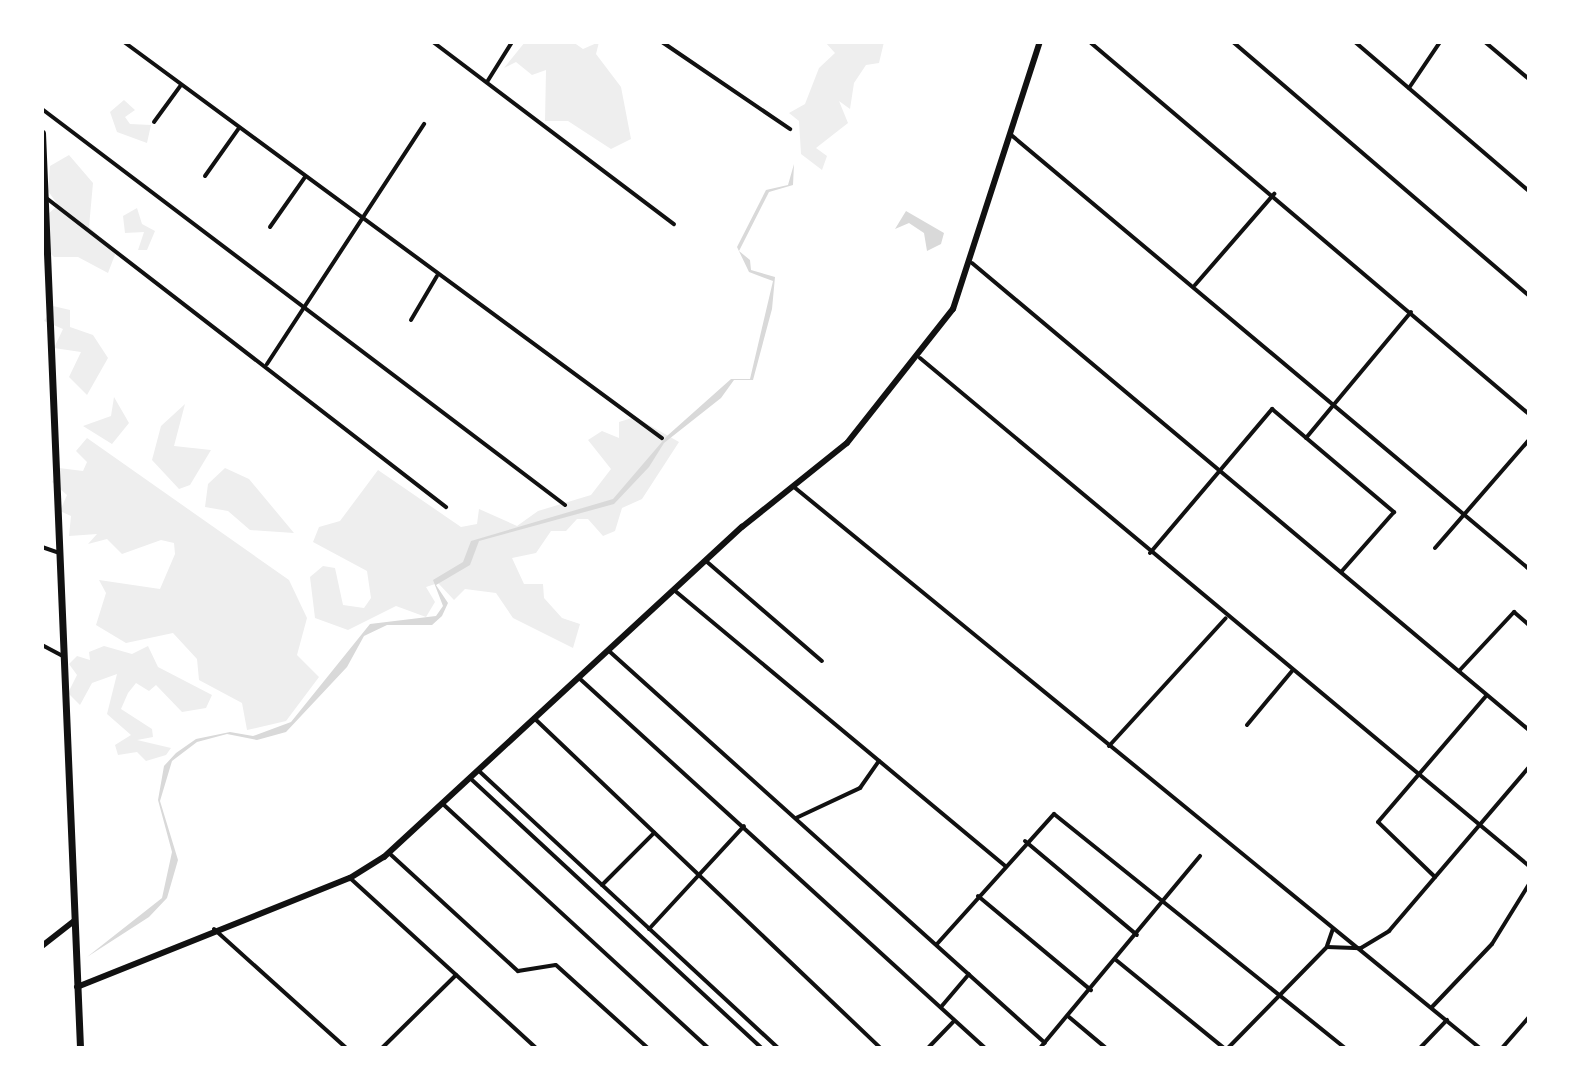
<!DOCTYPE html>
<html>
<head>
<meta charset="utf-8">
<style>
	body { margin:0 }
	#map { position:relative; width:1571px; height:1090px; overflow:hidden; background:#fff; font-family:Roboto,sans-serif }
	div>[style] { position:absolute }
	.green>* { inset:0; background:#eee }
	.water>* { inset:0; background:#d9d9d9 }
	.minor>* { height:4px; margin:-2px; padding:0 2px; transform-origin:2px; border-radius:2px; background:#111 }
	.secondary>* { height:6px; margin:-3px; padding:0 3px; transform-origin:3px; border-radius:3px; background:#111 }
	.primary>* { height:7px; margin:-3.5px; padding:0 3.5px; transform-origin:3.5px; border-radius:3.5px; background:#111 }
	span { translate:-50% -50%; white-space:nowrap; text-align:center; line-height:1.15; -webkit-text-stroke:8px #fff; paint-order:stroke }
	.frame { position:absolute; inset:0; border:44px solid #fff; pointer-events:none }
</style>
</head>
<body>
<div id="map">
	<div class="green">
		<div style="clip-path:polygon(525px 42px,573px 42px,583px 49px,599px 42px,596px 54px,621px 87px,631px 139px,611px 149px,568px 121px,545px 121px,546px 70px,532px 75px,516px 62px,504px 68px)"></div>
		<div style="clip-path:polygon(825px 42px,884px 42px,879px 63px,866px 65px,854px 83px,850px 109px,839px 101px,848px 123px,816px 148px,827px 156px,822px 170px,801px 154px,799px 121px,789px 113px,805px 104px,819px 68px,835px 53px)"></div>
		<div style="clip-path:polygon(124px 100px,135px 110px,125px 117px,130px 124px,151px 125px,147px 143px,117px 132px,110px 112px)"></div>
		<div style="clip-path:polygon(69px 155px,93px 183px,89px 227px,116px 252px,108px 273px,78px 257px,54px 257px,42px 245px,47px 215px,58px 205px,48px 191px,50px 166px)"></div>
		<div style="clip-path:polygon(137px 208px,142px 224px,155px 231px,147px 250px,138px 250px,144px 232px,125px 233px,123px 216px)"></div>
		<div style="clip-path:polygon(53px 306px,70px 310px,70px 327px,93px 335px,108px 358px,87px 395px,69px 377px,81px 352px,54px 348px,63px 329px,44px 321px)"></div>
		<div style="clip-path:polygon(114px 397px,129px 423px,112px 444px,83px 426px,111px 416px)"></div>
		<div style="clip-path:polygon(185px 404px,174px 446px,211px 450px,190px 485px,179px 489px,152px 460px,161px 426px)"></div>
		<div style="clip-path:polygon(635px 417px,679px 442px,642px 499px,622px 508px,615px 531px,603px 536px,588px 519px,577px 519px,566px 531px,551px 531px,536px 553px,512px 558px,524px 584px,543px 584px,544px 598px,562px 618px,580px 624px,573px 648px,513px 618px,496px 593px,465px 589px,454px 600px,438px 583px,426px 587px,435px 602px,426px 617px,396px 606px,348px 630px,315px 618px,310px 577px,323px 566px,335px 568px,343px 605px,364px 608px,371px 598px,367px 571px,313px 542px,319px 527px,340px 521px,378px 470px,461px 527px,477px 524px,479px 509px,517px 526px,538px 511px,591px 495px,611px 469px,588px 440px,602px 431px,619px 438px,619px 422px)"></div>
		<div style="clip-path:polygon(87px 438px,289px 580px,307px 618px,297px 655px,319px 677px,286px 721px,247px 730px,242px 703px,199px 680px,197px 659px,173px 633px,126px 643px,96px 625px,106px 593px,99px 580px,160px 589px,175px 554px,174px 543px,161px 540px,122px 554px,107px 539px,88px 544px,97px 534px,69px 536px,71px 516px,60px 511px,67px 495px,52px 482px,59px 468px,83px 471px,87px 462px,76px 451px)"></div>
		<div style="clip-path:polygon(225px 468px,249px 479px,294px 533px,250px 530px,228px 511px,205px 507px,208px 484px)"></div>
		<div style="clip-path:polygon(104px 646px,132px 654px,148px 646px,158px 667px,212px 695px,206px 708px,182px 712px,156px 685px,149px 691px,136px 683px,128px 693px,121px 709px,152px 729px,153px 737px,137px 740px,171px 748px,166px 755px,146px 761px,137px 752px,118px 755px,115px 745px,131px 735px,107px 714px,117px 674px,92px 683px,80px 705px,68px 693px,77px 675px,69px 664px,77px 656px,90px 660px,89px 652px)"></div>
	</div>
	<div class="water">
		<div style="clip-path:polygon(794px 164px,793px 185px,769px 192px,739px 251px,750px 260px,751px 270px,775px 277px,772px 309px,753px 380px,734px 380px,721px 398px,664px 443px,649px 467px,614px 504px,479px 541px,470px 565px,436px 585px,448px 603px,442px 616px,432px 625px,387px 625px,364px 636px,347px 667px,286px 732px,257px 740px,227px 734px,197px 742px,172px 761px,160px 801px,178px 860px,167px 898px,149px 917px,87px 957px,162px 898px,172px 852px,158px 800px,164px 766px,176px 753px,196px 739px,230px 732px,253px 736px,291px 722px,370px 624px,436px 616px,443px 606px,433px 580px,463px 562px,471px 541px,613px 499px,667px 436px,731px 379px,750px 379px,773px 281px,749px 272px,737px 247px,766px 190px,788px 185px)"></div>
		<div style="clip-path:polygon(906px 211px,944px 233px,941px 244px,927px 251px,924px 233px,909px 223px,895px 229px)"></div>
	</div>
	<div class="minor">
		<div style="left:124px;top:42px;width:668px;rotate:36.36deg"></div>
		<div style="left:433px;top:42px;width:302px;rotate:37.1deg"></div>
		<div style="left:662px;top:42px;width:155px;rotate:34.2deg"></div>
		<div style="left:1233px;top:42px;width:390px;rotate:40.6deg"></div>
		<div style="left:1355px;top:42px;width:229px;rotate:40.6deg"></div>
		<div style="left:1485px;top:42px;width:57px;rotate:40.1deg"></div>
		<div style="left:1091px;top:43px;width:574px;rotate:40.27deg"></div>
		<div style="left:487px;top:82px;width:47px;rotate:-58deg"></div>
		<div style="left:1409px;top:88px;width:55px;rotate:-56deg"></div>
		<div style="left:42px;top:109px;width:656px;rotate:37.13deg"></div>
		<div style="left:154px;top:122px;width:46px;rotate:-53.9deg"></div>
		<div style="left:1010px;top:134px;width:677px;rotate:39.97deg"></div>
		<div style="left:205px;top:176px;width:59px;rotate:-54.7deg"></div>
		<div style="left:45px;top:197px;width:507px;rotate:37.71deg"></div>
		<div style="left:270px;top:227px;width:61px;rotate:-55deg"></div>
		<div style="left:972px;top:263px;width:727px;rotate:39.98deg"></div>
		<div style="left:1195px;top:285px;width:121px;rotate:-49deg"></div>
		<div style="left:411px;top:320px;width:51px;rotate:-59.4deg"></div>
		<div style="left:920px;top:358px;width:793px;rotate:39.83deg"></div>
		<div style="left:267px;top:364px;width:287px;rotate:-56.8deg"></div>
		<div style="left:1306px;top:438px;width:164px;rotate:-50.2deg"></div>
		<div style="left:794px;top:487px;width:886px;rotate:39.28deg"></div>
		<div style="left:42px;top:547px;width:18px;rotate:19deg"></div>
		<div style="left:1435px;top:548px;width:143px;rotate:-49deg"></div>
		<div style="left:1150px;top:553px;width:189px;rotate:-49.7deg"></div>
		<div style="left:1272px;top:409px;width:160px;rotate:40.2deg"></div>
		<div style="left:1394px;top:512px;width:79px;rotate:131.4deg"></div>
		<div style="left:706px;top:561px;width:153px;rotate:40.8deg"></div>
		<div style="left:674px;top:590px;width:430px;rotate:39.8deg"></div>
		<div style="left:42px;top:645px;width:24px;rotate:28deg"></div>
		<div style="left:609px;top:651px;width:586px;rotate:41.96deg"></div>
		<div style="left:1459px;top:671px;width:81px;rotate:-47deg"></div>
		<div style="left:1514px;top:612px;width:20px;rotate:41deg"></div>
		<div style="left:579px;top:678px;width:549px;rotate:42.34deg"></div>
		<div style="left:534px;top:718px;width:479px;rotate:43.6deg"></div>
		<div style="left:1247px;top:725px;width:70px;rotate:-50.2deg"></div>
		<div style="left:1109px;top:746px;width:173px;rotate:-47.6deg"></div>
		<div style="left:479px;top:771px;width:408px;rotate:42.8deg"></div>
		<div style="left:471px;top:779px;width:396px;rotate:42.8deg"></div>
		<div style="left:444px;top:805px;width:359px;rotate:42.6deg"></div>
		<div style="left:796px;top:818px;width:71px;rotate:-25.1deg"></div>
		<div style="left:860px;top:788px;width:33px;rotate:-55deg"></div>
		<div style="left:1025px;top:841px;width:146px;rotate:40deg"></div>
		<div style="left:389px;top:853px;width:175px;rotate:42.5deg"></div>
		<div style="left:518px;top:971px;width:38px;rotate:-9deg"></div>
		<div style="left:556px;top:965px;width:124px;rotate:42.1deg"></div>
		<div style="left:1435px;top:877px;width:79px;rotate:-136deg"></div>
		<div style="left:1378px;top:822px;width:167px;rotate:-49.4deg"></div>
		<div style="left:350px;top:878px;width:252px;rotate:42.4deg"></div>
		<div style="left:602px;top:885px;width:74px;rotate:-45deg"></div>
		<div style="left:978px;top:896px;width:147px;rotate:39.8deg"></div>
		<div style="left:214px;top:929px;width:178px;rotate:42deg"></div>
		<div style="left:649px;top:929px;width:140px;rotate:-47.3deg"></div>
		<div style="left:937px;top:944px;width:175px;rotate:-48deg"></div>
		<div style="left:1054px;top:814px;width:373px;rotate:38.8deg"></div>
		<div style="left:1327px;top:946px;width:18px;rotate:-71deg"></div>
		<div style="left:1116px;top:960px;width:139px;rotate:39.2deg"></div>
		<div style="left:941px;top:1007px;width:43px;rotate:-49.7deg"></div>
		<div style="left:1432px;top:1007px;width:87px;rotate:-46.4deg"></div>
		<div style="left:1492px;top:944px;width:70px;rotate:-58.3deg"></div>
		<div style="left:1069px;top:1017px;width:48px;rotate:40deg"></div>
		<div style="left:382px;top:1048px;width:104px;rotate:-44.6deg"></div>
		<div style="left:928px;top:1048px;width:37px;rotate:-46deg"></div>
		<div style="left:1040px;top:1048px;width:250px;rotate:-50.2deg"></div>
		<div style="left:1228px;top:1048px;width:141px;rotate:-45.6deg"></div>
		<div style="left:1327px;top:947px;width:34px;rotate:2deg"></div>
		<div style="left:1361px;top:948px;width:33px;rotate:-31deg"></div>
		<div style="left:1389px;top:931px;width:216px;rotate:-49.5deg"></div>
		<div style="left:1420px;top:1048px;width:39px;rotate:-46deg"></div>
		<div style="left:1502px;top:1048px;width:41px;rotate:-48.9deg"></div>
	</div>
	<div class="secondary">
		<div style="left:42px;top:946px;width:41px;rotate:-38deg"></div>
		<div style="left:77px;top:987px;width:294px;rotate:-21.8deg"></div>
		<div style="left:350px;top:878px;width:40px;rotate:-32deg"></div>
		<div style="left:384px;top:857px;width:487px;rotate:-42.7deg"></div>
		<div style="left:742px;top:527px;width:134px;rotate:-38.7deg"></div>
		<div style="left:847px;top:443px;width:171px;rotate:-51.7deg"></div>
		<div style="left:953px;top:309px;width:281px;rotate:-72deg"></div>
	</div>
	<div class="primary">
		<div style="left:42px;top:133px;width:916px;rotate:87.62deg"></div>
	</div>
	<div class="frame"></div>
</div>
</body>
</html>
